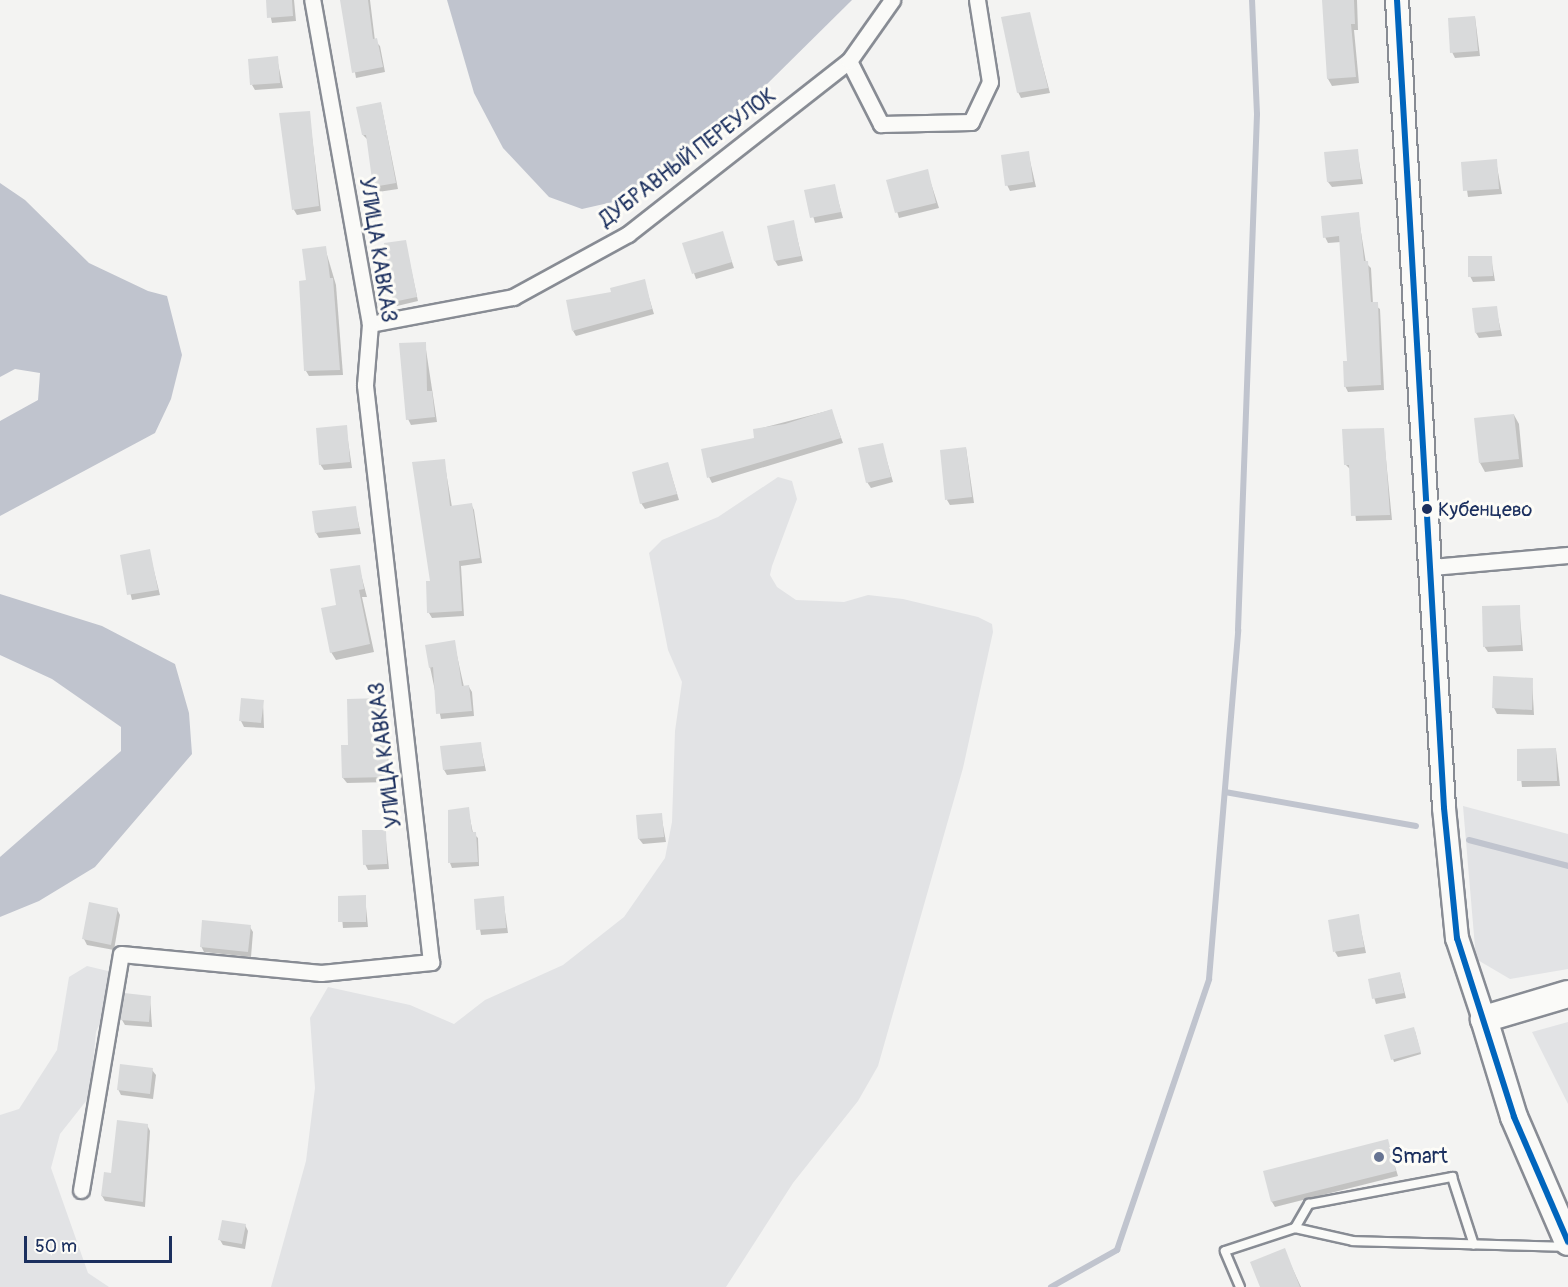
<!DOCTYPE html>
<html>
<head>
<meta charset="utf-8">
<style>
	body { margin:0 }
	#map { position:relative; width:1568px; height:1287px; overflow:hidden; background:#f3f3f2; font-family:Pangolin,sans-serif }
	div>[style] { position:absolute }
	.green>* { inset:0; background:#e2e3e5 }
	.water>* { inset:0; background:#c0c4ce }
	.shadow>* { inset:0; background:#0003 }
	.stream>* { height:6px; margin:-3px; padding:0 3px; transform-origin:3px; border-radius:3px; background:#c0c4ce }
	.building>* { inset:0; background:#d9dadb }
	.roads { filter:drop-shadow(2px 0 #888c94) drop-shadow(-2px 0 #888c94) drop-shadow(0 2px #888c94) drop-shadow(0 -2px #888c94) }
	.service>* { height:8px; margin:-4px; padding:0 4px; transform-origin:4px; border-radius:4px; background:#fafaf8 }
	.minor>* { height:15px; margin:-7.5px; padding:0 7.5px; transform-origin:7.5px; border-radius:7.5px; background:#fafaf8 }
	.secondary>* { height:22px; margin:-11px; padding:0 11px; transform-origin:11px; border-radius:11px; background:#fafaf8 }
	.primary>* { height:26px; margin:-13px; padding:0 13px; transform-origin:13px; border-radius:13px; background:#fafaf8 }
	.bus-1>* { height:6px; margin:-3px; padding:0 3px; transform-origin:3px; border-radius:3px; background:#0065bd }
	.dots>* { width:16px; height:16px; translate:-50% -50%; box-sizing:border-box; border:3px solid #fdfcf7; border-radius:50% }
	span { translate:-50% -50%; white-space:nowrap; text-align:center; line-height:1.15; -webkit-text-stroke:6px #fdfcf7; paint-order:stroke }
	.bus-label { font-size:20px; color:#1b2f5e }
	.left { translate:0 -50%; text-align:left }
	.street-label { font-size:21px; color:#1b2f5e }
	.poi-label { font-size:21px; color:#1b2f5e }
	.scale { position:absolute; left:24px; top:1236px; width:148px; height:27px; box-sizing:border-box; border:3px solid #1b2f5e; border-top:0; padding-left:8px; font-size:18px; line-height:21px; white-space:nowrap; color:#1b2f5e; -webkit-text-stroke:4px #fdfcf7; paint-order:stroke }
</style>
</head>
<body>
<div id="map">
	<div class="green">
		<div style="clip-path:polygon(778px 477px,792px 481px,797px 499px,772px 566px,770px 575px,777px 587px,796px 600px,844px 602px,868px 595px,903px 599px,978px 617px,992px 624px,993px 632px,963px 768px,878px 1066px,858px 1101px,793px 1183px,726px 1287px,271px 1287px,306px 1161px,315px 1088px,310px 1018px,328px 987px,410px 1005px,454px 1024px,485px 1000px,563px 965px,624px 917px,665px 858px,672px 822px,675px 731px,682px 682px,668px 650px,649px 553px,662px 540px,718px 517px)"></div>
		<div style="clip-path:polygon(1463px 806px,1568px 834px,1568px 969px,1510px 979px,1476px 959px)"></div>
		<div style="clip-path:polygon(87px 966px,112px 972px,115px 988px,96px 1032px,90px 1096px,60px 1134px,51px 1168px,88px 1273px,109px 1287px,0 1287px,0 1115px,19px 1109px,57px 1050px,69px 977px)"></div>
		<div style="clip-path:polygon(1568px 1022px,1568px 1104px,1532px 1032px)"></div>
	</div>
	<div class="water">
		<div style="clip-path:polygon(447px 0,852px 0,759px 92px,647px 183px,626px 199px,582px 209px,549px 197px,503px 148px,474px 93px)"></div>
		<div style="clip-path:polygon(0 183px,25px 200px,89px 263px,148px 291px,167px 296px,182px 355px,171px 399px,155px 433px,0 516px,0 421px,38px 400px,40px 373px,15px 369px,0 377px)"></div>
		<div style="clip-path:polygon(0 594px,102px 626px,175px 664px,189px 713px,192px 754px,95px 867px,39px 901px,0 917px,0 857px,121px 751px,121px 727px,52px 679px,0 655px)"></div>
	</div>
	<div class="shadow">
		<div style="clip-path:polygon(267px 0,294px 0,296px 21px,272px 23px)"></div>
		<div style="clip-path:polygon(342px 0,370px 0,375px 41px,380px 46px,385px 72px,356px 78px)"></div>
		<div style="clip-path:polygon(1325px 0,1357px 0,1358px 30px,1354px 30px,1359px 83px,1332px 86px,1328px 79px)"></div>
		<div style="clip-path:polygon(1029px 14px,1050px 93px,1021px 98px,1018px 92px)"></div>
		<div style="clip-path:polygon(1475px 17px,1480px 56px,1455px 58px,1452px 52px)"></div>
		<div style="clip-path:polygon(277px 58px,283px 88px,255px 90px,252px 85px)"></div>
		<div style="clip-path:polygon(381px 104px,398px 189px,378px 192px,368px 140px,363px 135px)"></div>
		<div style="clip-path:polygon(309px 112px,321px 211px,297px 215px,294px 210px)"></div>
		<div style="clip-path:polygon(1357px 150px,1363px 184px,1332px 187px,1328px 182px)"></div>
		<div style="clip-path:polygon(1028px 152px,1036px 187px,1010px 191px,1007px 185px)"></div>
		<div style="clip-path:polygon(1496px 161px,1502px 194px,1468px 197px,1463px 163px)"></div>
		<div style="clip-path:polygon(927px 171px,939px 208px,899px 218px,888px 181px)"></div>
		<div style="clip-path:polygon(834px 186px,843px 218px,815px 223px,806px 191px)"></div>
		<div style="clip-path:polygon(1358px 214px,1366px 263px,1371px 268px,1373px 304px,1380px 309px,1384px 390px,1348px 392px,1345px 386px,1348px 362px,1341px 242px,1328px 243px,1325px 237px)"></div>
		<div style="clip-path:polygon(793px 222px,803px 261px,778px 266px,775px 261px)"></div>
		<div style="clip-path:polygon(722px 233px,734px 268px,696px 279px,684px 244px)"></div>
		<div style="clip-path:polygon(405px 241px,418px 301px,397px 306px,394px 301px)"></div>
		<div style="clip-path:polygon(325px 248px,336px 285px,343px 375px,309px 376px,306px 371px,308px 282px)"></div>
		<div style="clip-path:polygon(1491px 257px,1495px 281px,1473px 282px,1470px 276px)"></div>
		<div style="clip-path:polygon(644px 281px,654px 314px,576px 336px,573px 331px,613px 293px)"></div>
		<div style="clip-path:polygon(1496px 308px,1502px 336px,1479px 338px,1476px 333px)"></div>
		<div style="clip-path:polygon(425px 343px,437px 422px,411px 425px,408px 419px)"></div>
		<div style="clip-path:polygon(831px 410px,843px 443px,712px 483px,709px 477px,756px 439px,754px 430px)"></div>
		<div style="clip-path:polygon(1514px 415px,1519px 424px,1523px 467px,1485px 472px,1480px 463px)"></div>
		<div style="clip-path:polygon(346px 427px,352px 468px,324px 470px,320px 464px)"></div>
		<div style="clip-path:polygon(1383px 429px,1392px 520px,1356px 521px,1351px 470px,1345px 464px)"></div>
		<div style="clip-path:polygon(882px 444px,893px 482px,871px 488px,867px 482px)"></div>
		<div style="clip-path:polygon(966px 448px,974px 503px,950px 505px,947px 500px)"></div>
		<div style="clip-path:polygon(444px 460px,452px 507px,471px 504px,474px 510px,482px 563px,461px 566px,464px 616px,432px 618px,429px 613px)"></div>
		<div style="clip-path:polygon(668px 464px,679px 500px,645px 509px,641px 503px)"></div>
		<div style="clip-path:polygon(355px 508px,361px 534px,319px 538px,316px 533px)"></div>
		<div style="clip-path:polygon(149px 551px,160px 595px,132px 600px,121px 556px)"></div>
		<div style="clip-path:polygon(359px 567px,367px 597px,362px 597px,374px 652px,336px 660px,331px 652px,337px 606px)"></div>
		<div style="clip-path:polygon(1519px 606px,1523px 651px,1488px 652px,1484px 646px)"></div>
		<div style="clip-path:polygon(454px 642px,464px 687px,469px 687px,472px 692px,474px 716px,441px 719px,430px 667px)"></div>
		<div style="clip-path:polygon(1532px 680px,1534px 715px,1497px 714px,1494px 708px)"></div>
		<div style="clip-path:polygon(382px 700px,391px 782px,347px 783px,343px 778px)"></div>
		<div style="clip-path:polygon(263px 702px,264px 728px,244px 727px,241px 721px)"></div>
		<div style="clip-path:polygon(480px 743px,486px 771px,447px 775px,444px 770px)"></div>
		<div style="clip-path:polygon(1518px 750px,1556px 750px,1560px 786px,1522px 787px)"></div>
		<div style="clip-path:polygon(468px 809px,473px 833px,478px 838px,479px 866px,452px 868px,450px 863px)"></div>
		<div style="clip-path:polygon(661px 814px,666px 842px,643px 844px,639px 839px)"></div>
		<div style="clip-path:polygon(385px 831px,389px 869px,368px 870px,365px 864px)"></div>
		<div style="clip-path:polygon(340px 897px,365px 897px,368px 927px,343px 928px)"></div>
		<div style="clip-path:polygon(503px 898px,508px 933px,481px 935px,475px 900px)"></div>
		<div style="clip-path:polygon(117px 909px,120px 915px,114px 950px,87px 945px,84px 939px)"></div>
		<div style="clip-path:polygon(1358px 916px,1366px 953px,1338px 957px,1335px 952px)"></div>
		<div style="clip-path:polygon(250px 927px,253px 932px,251px 957px,204px 952px,201px 946px)"></div>
		<div style="clip-path:polygon(1400px 974px,1406px 998px,1376px 1004px,1369px 980px)"></div>
		<div style="clip-path:polygon(150px 997px,152px 1027px,125px 1025px,122px 1020px)"></div>
		<div style="clip-path:polygon(1415px 1031px,1421px 1054px,1394px 1062px,1393px 1059px)"></div>
		<div style="clip-path:polygon(152px 1070px,156px 1075px,153px 1099px,121px 1095px,118px 1089px)"></div>
		<div style="clip-path:polygon(147px 1125px,150px 1131px,145px 1207px,105px 1201px,102px 1196px)"></div>
		<div style="clip-path:polygon(1387px 1141px,1398px 1176px,1275px 1207px,1272px 1202px,1265px 1172px)"></div>
		<div style="clip-path:polygon(245px 1225px,248px 1231px,245px 1249px,223px 1245px,220px 1240px)"></div>
		<div style="clip-path:polygon(1284px 1250px,1301px 1287px,1262px 1287px)"></div>
	</div>
	<div class="stream">
		<div style="left:1225px;top:792px;width:194px;rotate:10.1deg"></div>
		<div style="left:1469px;top:840px;width:102px;rotate:14.7deg"></div>
		<div style="left:1051px;top:1287px;width:76px;rotate:-29.3deg"></div>
		<div style="left:1117px;top:1250px;width:286px;rotate:-71.2deg"></div>
		<div style="left:1209px;top:979px;width:350px;rotate:-85.2deg"></div>
		<div style="left:1238px;top:630px;width:516px;rotate:-87.89deg"></div>
		<div style="left:1257px;top:114px;width:114px;rotate:-92.5deg"></div>
	</div>
	<div class="building">
		<div style="clip-path:polygon(266px 0,292px 0,293px 16px,267px 18px)"></div>
		<div style="clip-path:polygon(340px 0,368px 0,373px 39px,377px 38px,383px 67px,352px 73px)"></div>
		<div style="clip-path:polygon(1322px 0,1354px 0,1355px 24px,1351px 24px,1356px 77px,1327px 79px)"></div>
		<div style="clip-path:polygon(1030px 12px,1048px 88px,1017px 93px,1001px 17px)"></div>
		<div style="clip-path:polygon(1475px 16px,1478px 51px,1450px 53px,1448px 18px)"></div>
		<div style="clip-path:polygon(278px 56px,280px 83px,250px 85px,248px 59px)"></div>
		<div style="clip-path:polygon(381px 102px,396px 183px,373px 187px,366px 135px,362px 135px,356px 107px)"></div>
		<div style="clip-path:polygon(310px 111px,319px 206px,292px 210px,279px 113px)"></div>
		<div style="clip-path:polygon(1358px 149px,1361px 179px,1327px 182px,1324px 152px)"></div>
		<div style="clip-path:polygon(1029px 151px,1033px 182px,1005px 186px,1001px 155px)"></div>
		<div style="clip-path:polygon(1497px 159px,1499px 189px,1463px 191px,1461px 162px)"></div>
		<div style="clip-path:polygon(928px 169px,936px 203px,895px 213px,886px 180px)"></div>
		<div style="clip-path:polygon(835px 184px,841px 212px,810px 218px,804px 190px)"></div>
		<div style="clip-path:polygon(1359px 212px,1364px 261px,1368px 261px,1371px 302px,1378px 302px,1381px 385px,1344px 387px,1343px 361px,1347px 361px,1339px 236px,1323px 238px,1321px 216px)"></div>
		<div style="clip-path:polygon(794px 220px,801px 256px,774px 261px,767px 226px)"></div>
		<div style="clip-path:polygon(723px 231px,732px 262px,692px 274px,682px 243px)"></div>
		<div style="clip-path:polygon(406px 240px,417px 297px,393px 302px,384px 243px)"></div>
		<div style="clip-path:polygon(326px 246px,330px 278px,333px 278px,340px 370px,304px 371px,299px 281px,306px 280px,302px 249px)"></div>
		<div style="clip-path:polygon(1468px 256px,1492px 256px,1493px 276px,1468px 277px)"></div>
		<div style="clip-path:polygon(645px 279px,652px 309px,572px 331px,566px 300px,611px 292px,610px 288px)"></div>
		<div style="clip-path:polygon(1497px 306px,1500px 330px,1475px 333px,1472px 308px)"></div>
		<div style="clip-path:polygon(426px 342px,427px 391px,432px 391px,435px 417px,406px 420px,399px 343px)"></div>
		<div style="clip-path:polygon(832px 409px,841px 438px,707px 478px,701px 449px,754px 438px,753px 429px,785px 424px)"></div>
		<div style="clip-path:polygon(1514px 414px,1519px 459px,1479px 463px,1474px 418px)"></div>
		<div style="clip-path:polygon(347px 425px,350px 462px,319px 465px,316px 428px)"></div>
		<div style="clip-path:polygon(1384px 428px,1390px 515px,1351px 516px,1349px 465px,1344px 465px,1342px 429px)"></div>
		<div style="clip-path:polygon(883px 443px,891px 477px,866px 483px,858px 448px)"></div>
		<div style="clip-path:polygon(966px 447px,972px 497px,945px 500px,940px 450px)"></div>
		<div style="clip-path:polygon(445px 459px,450px 506px,472px 503px,480px 558px,459px 561px,462px 611px,427px 613px,426px 581px,430px 581px,412px 462px)"></div>
		<div style="clip-path:polygon(668px 462px,677px 494px,640px 504px,632px 472px)"></div>
		<div style="clip-path:polygon(356px 506px,359px 528px,315px 533px,312px 511px)"></div>
		<div style="clip-path:polygon(150px 549px,158px 590px,127px 595px,120px 555px)"></div>
		<div style="clip-path:polygon(360px 565px,364px 589px,359px 590px,370px 644px,330px 653px,321px 608px,336px 605px,330px 569px)"></div>
		<div style="clip-path:polygon(1520px 605px,1521px 645px,1483px 647px,1482px 606px)"></div>
		<div style="clip-path:polygon(455px 640px,462px 686px,469px 685px,472px 711px,436px 714px,433px 667px,429px 668px,425px 645px)"></div>
		<div style="clip-path:polygon(1493px 676px,1533px 678px,1532px 710px,1492px 708px)"></div>
		<div style="clip-path:polygon(241px 698px,264px 700px,261px 723px,239px 721px)"></div>
		<div style="clip-path:polygon(383px 698px,389px 777px,342px 778px,341px 745px,348px 745px,347px 699px)"></div>
		<div style="clip-path:polygon(481px 742px,484px 766px,443px 770px,440px 746px)"></div>
		<div style="clip-path:polygon(1556px 748px,1557px 781px,1517px 781px,1517px 749px)"></div>
		<div style="clip-path:polygon(469px 807px,472px 832px,476px 832px,478px 862px,448px 863px,448px 810px)"></div>
		<div style="clip-path:polygon(662px 813px,664px 837px,638px 839px,636px 815px)"></div>
		<div style="clip-path:polygon(362px 830px,386px 830px,387px 864px,363px 865px)"></div>
		<div style="clip-path:polygon(366px 895px,366px 922px,338px 922px,338px 896px)"></div>
		<div style="clip-path:polygon(504px 896px,506px 928px,476px 930px,474px 899px)"></div>
		<div style="clip-path:polygon(89px 902px,118px 908px,111px 945px,82px 939px)"></div>
		<div style="clip-path:polygon(1359px 914px,1364px 947px,1333px 952px,1328px 920px)"></div>
		<div style="clip-path:polygon(202px 920px,251px 925px,248px 952px,200px 947px)"></div>
		<div style="clip-path:polygon(1400px 972px,1404px 993px,1372px 999px,1368px 979px)"></div>
		<div style="clip-path:polygon(124px 993px,151px 996px,149px 1022px,120px 1020px)"></div>
		<div style="clip-path:polygon(1414px 1027px,1421px 1052px,1391px 1060px,1384px 1035px)"></div>
		<div style="clip-path:polygon(120px 1064px,153px 1068px,150px 1094px,117px 1090px)"></div>
		<div style="clip-path:polygon(117px 1120px,148px 1124px,143px 1202px,101px 1196px,104px 1172px,111px 1173px)"></div>
		<div style="clip-path:polygon(1388px 1139px,1396px 1171px,1271px 1202px,1263px 1171px)"></div>
		<div style="clip-path:polygon(222px 1220px,246px 1224px,242px 1244px,218px 1240px)"></div>
		<div style="clip-path:polygon(1285px 1248px,1300px 1287px,1260px 1287px,1250px 1262px)"></div>
	</div>
	<div class="roads">
		<div class="service">
			<div style="left:1295px;top:1228px;width:28px;rotate:-60deg"></div>
			<div style="left:1309px;top:1204px;width:146px;rotate:-10.7deg"></div>
			<div style="left:1452px;top:1177px;width:71px;rotate:72.1deg"></div>
			<div style="left:1240px;top:1287px;width:39px;rotate:-113deg"></div>
			<div style="left:1225px;top:1251px;width:74px;rotate:-18.2deg"></div>
			<div style="left:1295px;top:1228px;width:59px;rotate:12.6deg"></div>
			<div style="left:1353px;top:1241px;width:214px;rotate:1.6deg"></div>
		</div>
		<div class="minor">
			<div style="left:849px;top:61px;width:71px;rotate:63.1deg"></div>
			<div style="left:881px;top:124px;width:90px;rotate:-1.3deg"></div>
			<div style="left:971px;top:122px;width:44px;rotate:-64.6deg"></div>
			<div style="left:990px;top:82px;width:83px;rotate:-99deg"></div>
			<div style="left:370px;top:324px;width:146px;rotate:-10.7deg"></div>
			<div style="left:513px;top:297px;width:131px;rotate:-28.7deg"></div>
			<div style="left:628px;top:234px;width:281px;rotate:-38.1deg"></div>
			<div style="left:849px;top:61px;width:75px;rotate:-54.8deg"></div>
			<div style="left:1431px;top:567px;width:138px;rotate:-5deg"></div>
			<div style="left:81px;top:1190px;width:239px;rotate:-80.4deg"></div>
			<div style="left:121px;top:954px;width:201px;rotate:5.4deg"></div>
			<div style="left:321px;top:973px;width:111px;rotate:-5.7deg"></div>
			<div style="left:431px;top:962px;width:581px;rotate:-96.53deg"></div>
			<div style="left:365px;top:385px;width:61px;rotate:-85.3deg"></div>
			<div style="left:370px;top:324px;width:329px;rotate:-100.1deg"></div>
		</div>
		<div class="secondary">
			<div style="left:1397px;top:0;width:809px;rotate:86.67deg"></div>
			<div style="left:1444px;top:808px;width:131px;rotate:84.3deg"></div>
			<div style="left:1457px;top:938px;width:85px;rotate:71.6deg"></div>
		</div>
		<div class="primary">
			<div style="left:1568px;top:994px;width:88px;rotate:163.4deg"></div>
			<div style="left:1484px;top:1019px;width:102px;rotate:73deg"></div>
			<div style="left:1514px;top:1117px;width:136px;rotate:66.6deg"></div>
		</div>
	</div>
	<div class="bus-1">
		<div style="left:1397px;top:0;width:809px;rotate:86.67deg"></div>
		<div style="left:1444px;top:808px;width:131px;rotate:84.3deg"></div>
		<div style="left:1457px;top:938px;width:188px;rotate:72.3deg"></div>
		<div style="left:1514px;top:1117px;width:136px;rotate:66.6deg"></div>
	</div>
	<div class="dots">
		<div style="left:1427px;top:509px;background:#1b2f5e"></div>
		<div style="left:1379px;top:1157px;background:#677492"></div>
	</div>
	<div class="bus-label">
		<span class="left" style="left:1438px;top:509px">Кубенцево</span>
	</div>
	<div class="street-label">
		<span style="left:688px;top:158px;rotate:-37deg">ДУБРАВНЫЙ ПЕРЕУЛОК</span>
		<span style="left:377px;top:250px;rotate:81deg">УЛИЦА КАВКАЗ</span>
		<span style="left:386px;top:755px;rotate:-97deg">УЛИЦА КАВКАЗ</span>
	</div>
	<div class="poi-label">
		<span class="left" style="left:1391px;top:1157px">Smart</span>
	</div>
	<div class="scale">50 m</div>
</div>
</body>
</html>
